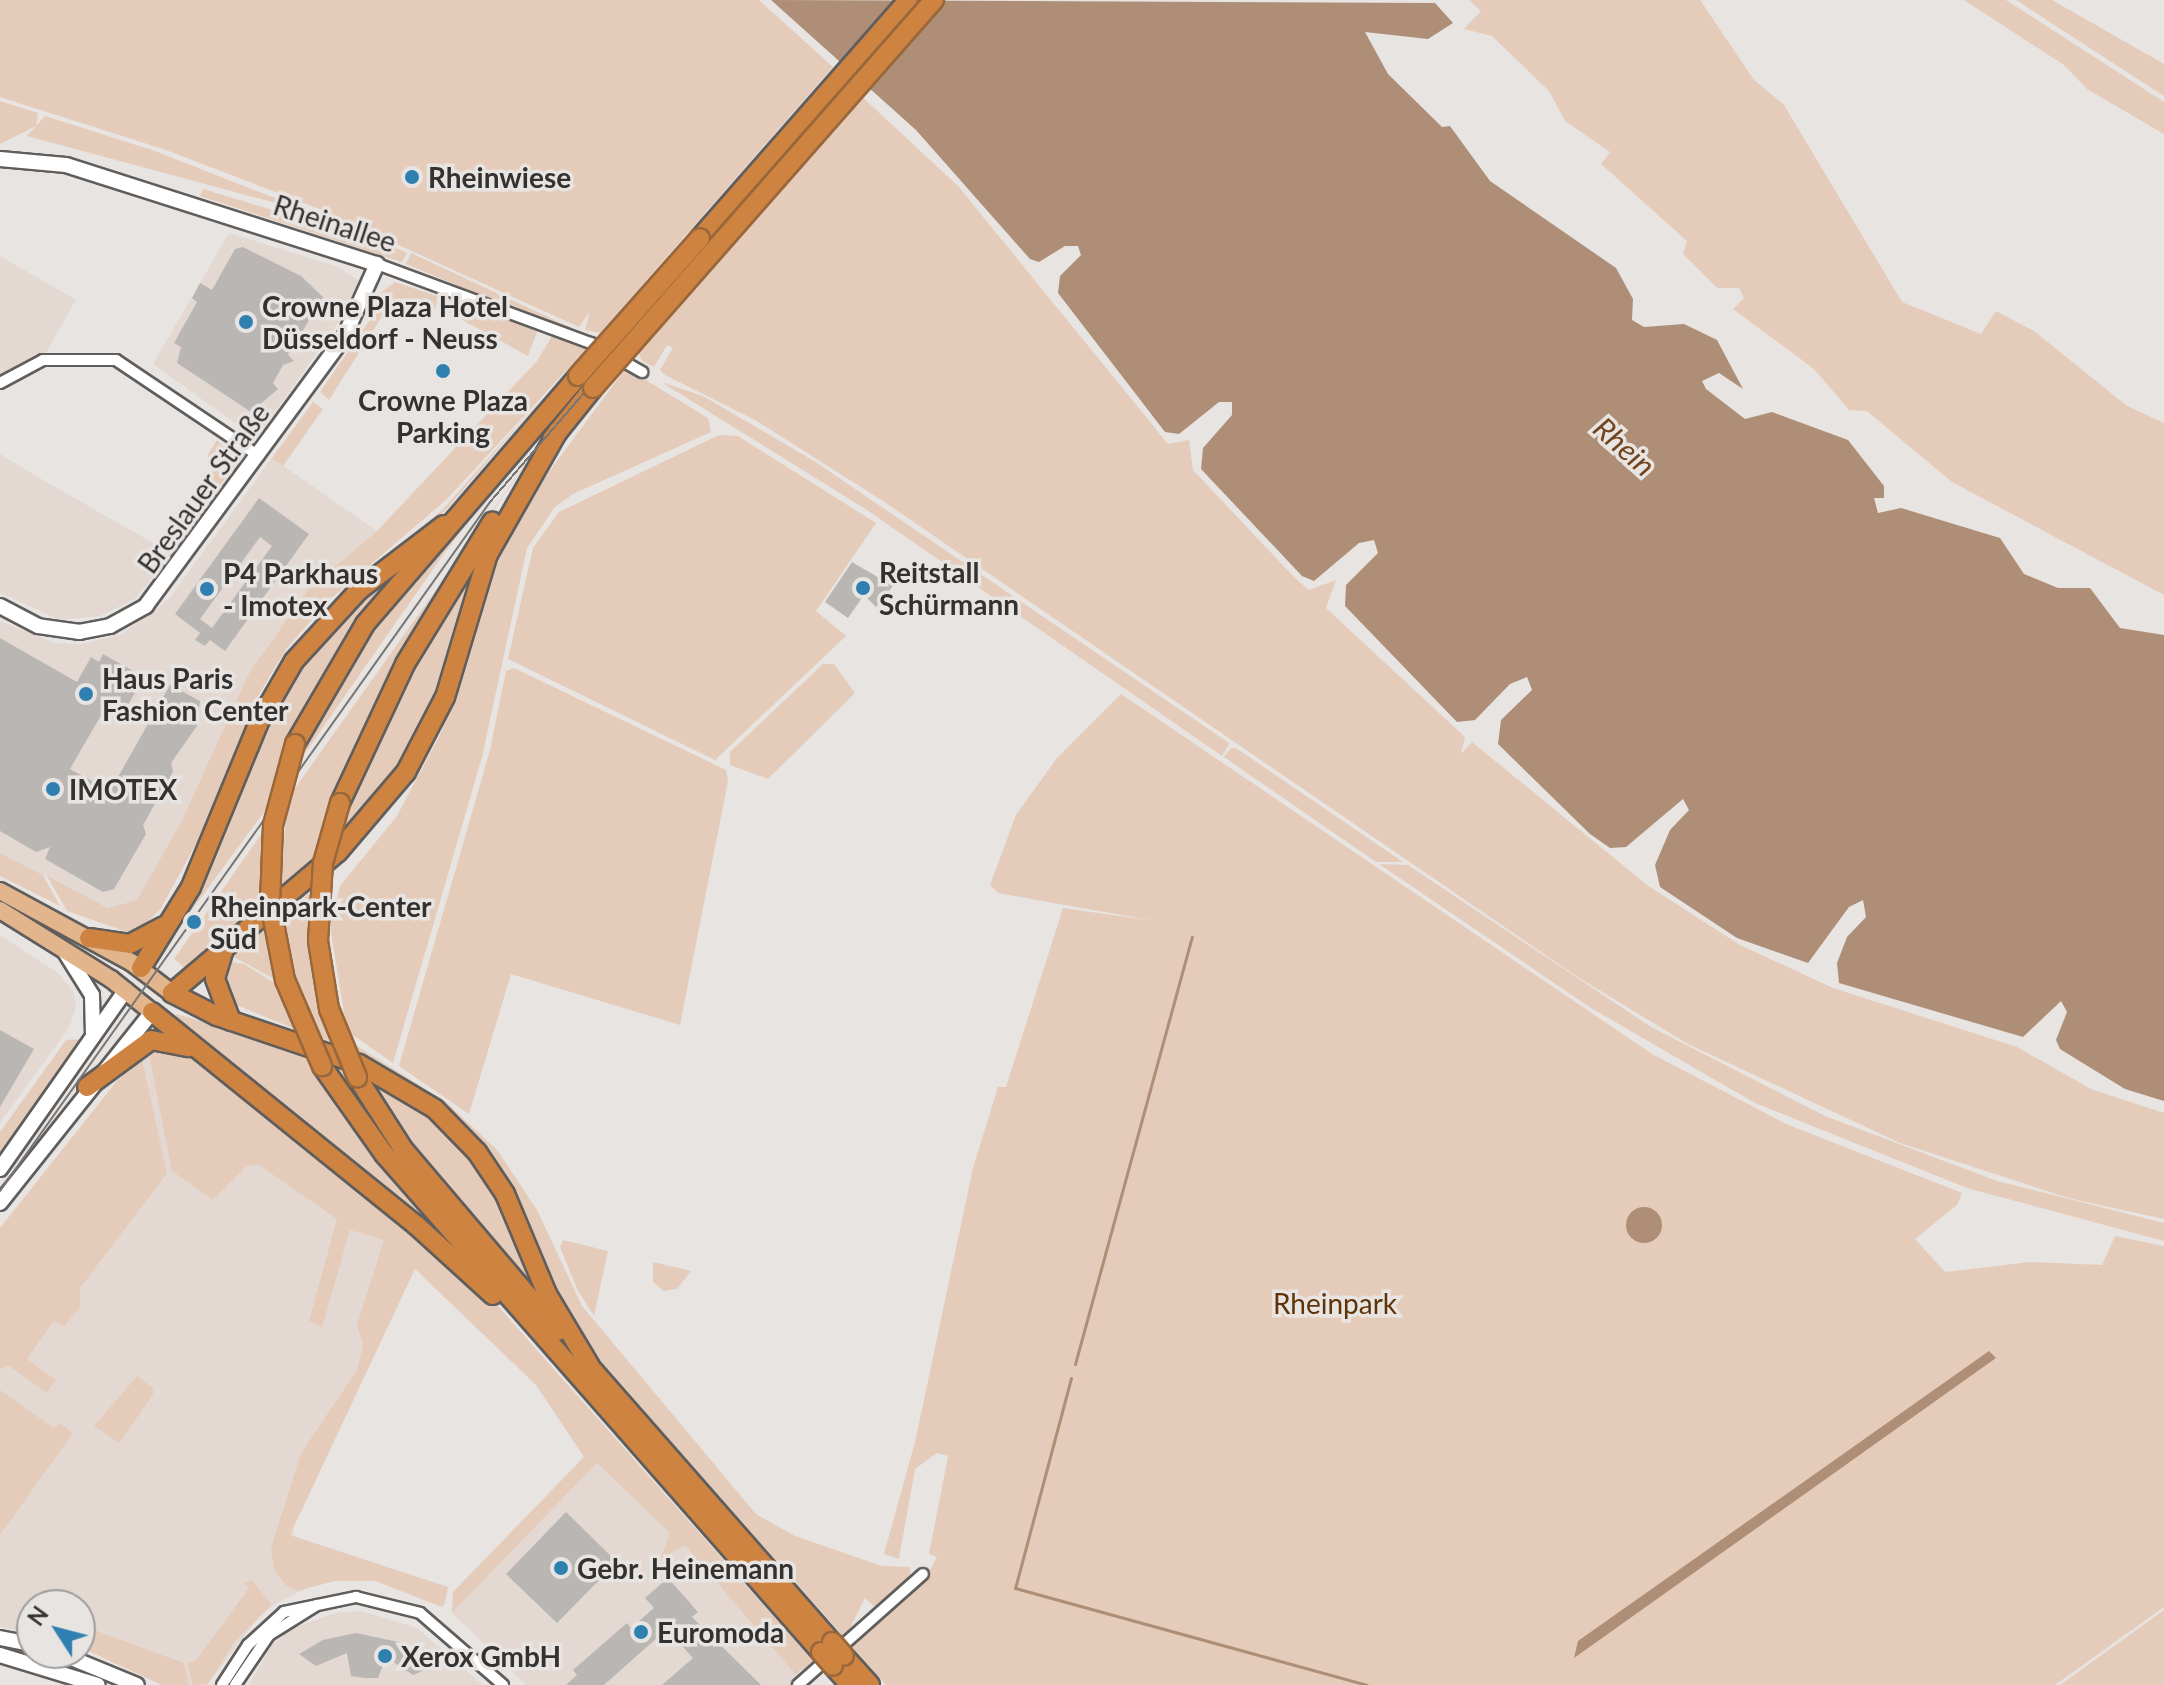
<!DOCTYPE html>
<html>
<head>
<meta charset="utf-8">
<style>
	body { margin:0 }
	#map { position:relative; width:2164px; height:1685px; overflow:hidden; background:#e7e4e2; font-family:Lato,sans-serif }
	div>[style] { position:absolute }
	.built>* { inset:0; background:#e3d9d2 }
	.green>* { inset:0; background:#e5ccba }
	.water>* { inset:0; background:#ae8e76 }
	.round { border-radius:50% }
	.stream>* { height:3px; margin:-1.5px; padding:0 1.5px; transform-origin:1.5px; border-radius:1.5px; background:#ae8e76 }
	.building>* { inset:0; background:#b9b6b4 }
	.roads { filter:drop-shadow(2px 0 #605e5c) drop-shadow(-2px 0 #605e5c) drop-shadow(0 2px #605e5c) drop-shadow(0 -2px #605e5c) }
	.street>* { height:10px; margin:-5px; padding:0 5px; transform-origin:5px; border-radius:5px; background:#fff }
	.secondary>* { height:14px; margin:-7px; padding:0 7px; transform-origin:7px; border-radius:7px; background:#fff }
	.primary>* { height:16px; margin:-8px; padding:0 8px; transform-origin:8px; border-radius:8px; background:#e2b58d }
	.highway>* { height:18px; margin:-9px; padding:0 9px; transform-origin:9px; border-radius:9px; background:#cf8341 }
	.tram>* { height:2px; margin:-1px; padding:0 1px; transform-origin:1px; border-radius:1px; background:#787675 }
	.bridges { filter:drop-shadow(2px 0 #98673b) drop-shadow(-2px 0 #98673b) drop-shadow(0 2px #98673b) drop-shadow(0 -2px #98673b) }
	.highway-bridge>* { height:18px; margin:-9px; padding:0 9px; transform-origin:9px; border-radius:9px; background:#cf8341 }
	.dots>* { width:22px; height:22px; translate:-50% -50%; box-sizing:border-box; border:4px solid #e7e4e2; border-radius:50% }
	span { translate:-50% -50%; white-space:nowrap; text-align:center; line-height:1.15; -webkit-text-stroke:7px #e7e4e2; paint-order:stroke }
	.poi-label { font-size:28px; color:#333231; font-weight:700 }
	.left { translate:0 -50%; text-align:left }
	.street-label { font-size:28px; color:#333231 }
	.park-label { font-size:28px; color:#5f3308 }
	.water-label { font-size:30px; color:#72451e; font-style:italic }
	.north { position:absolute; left:16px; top:1589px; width:80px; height:80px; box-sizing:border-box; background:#e7e4e2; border:2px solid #9f9d9b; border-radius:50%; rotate:306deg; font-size:22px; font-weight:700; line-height:32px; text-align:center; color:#333231 }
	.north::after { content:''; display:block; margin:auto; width:28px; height:36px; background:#2f80b1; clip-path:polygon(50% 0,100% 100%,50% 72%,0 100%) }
</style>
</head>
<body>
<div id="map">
	<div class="built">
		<div style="clip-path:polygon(229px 233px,336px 266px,360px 281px,338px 323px,262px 430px,250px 434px,153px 364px)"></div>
		<div style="clip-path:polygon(0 256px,76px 300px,44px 356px,0 374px)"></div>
		<div style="clip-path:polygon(0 454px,43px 480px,172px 554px,135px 599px,100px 616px,60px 620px,0 593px)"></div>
		<div style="clip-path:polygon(272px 458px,377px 531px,309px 588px,249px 673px,182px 820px,137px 900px,108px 908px,0 853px,0 621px,55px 643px,81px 644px,122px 634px,168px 600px)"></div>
		<div style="clip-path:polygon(0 935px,58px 973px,73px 991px,76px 1007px,70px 1026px,0 1123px)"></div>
		<div style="clip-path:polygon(156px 1049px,390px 1244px,361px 1339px,368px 1361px,291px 1524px,307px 1588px,265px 1609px,207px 1685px,162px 1685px,80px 1647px,80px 1605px,32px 1605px,32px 1633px,0 1627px,0 1228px,117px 1081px)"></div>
		<div style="clip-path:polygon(597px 1463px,685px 1545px,811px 1685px,526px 1685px,452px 1613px)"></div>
		<div style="clip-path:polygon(362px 1611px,417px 1628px,483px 1685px,249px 1685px,271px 1646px,293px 1628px,339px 1612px)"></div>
	</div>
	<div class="green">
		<div style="clip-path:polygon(0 0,759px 0,833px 67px,600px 333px,585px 330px,590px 311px,579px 327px,317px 208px,166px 150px,0 97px)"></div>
		<div style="clip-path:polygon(1469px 0,1700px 0,1754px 80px,1784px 105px,1902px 302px,1981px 334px,1996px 311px,2034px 331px,2127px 406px,2164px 423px,2164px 595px,1952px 482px,1867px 411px,1849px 410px,1814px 369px,1733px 309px,1744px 298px,1739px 288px,1717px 288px,1683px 254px,1687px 241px,1601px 164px,1610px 152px,1565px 121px,1549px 91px,1492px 36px,1464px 29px,1481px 11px)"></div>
		<div style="clip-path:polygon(1964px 0,2006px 0,2164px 102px,2164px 134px,2087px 89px,2064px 65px)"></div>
		<div style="clip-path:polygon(2016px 0,2052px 0,2164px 64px,2164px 96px)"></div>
		<div style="clip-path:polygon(860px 95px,958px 186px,1168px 444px,1189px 440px,1193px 470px,1294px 577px,1309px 590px,1336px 580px,1326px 608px,1465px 737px,1461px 754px,1472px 742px,1647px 885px,1740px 945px,1833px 988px,2017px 1047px,2091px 1089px,2164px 1113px,2164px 1219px,2068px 1198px,1900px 1143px,1688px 1044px,1576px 976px,883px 501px,757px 421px,665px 375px,660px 370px,673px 348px,667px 345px,654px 367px,642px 361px,639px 354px)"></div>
		<div style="clip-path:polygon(0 101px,38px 113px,36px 126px,0 144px)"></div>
		<div style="clip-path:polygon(45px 116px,155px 151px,313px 213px,27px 136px)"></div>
		<div style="clip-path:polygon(203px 189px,305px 220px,319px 214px,407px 253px,402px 262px,200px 196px)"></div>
		<div style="clip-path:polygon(411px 253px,574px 329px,574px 334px,406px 264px)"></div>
		<div style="clip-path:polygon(395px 282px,437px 296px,436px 308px,426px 311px,409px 299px,403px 306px,380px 293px)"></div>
		<div style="clip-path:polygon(458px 297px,537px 332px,528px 356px,446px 311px,449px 299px)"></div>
		<div style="clip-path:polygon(383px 301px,390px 304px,329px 400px,320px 392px)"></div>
		<div style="clip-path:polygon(552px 336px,590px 345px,446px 500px,328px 601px,287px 648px,256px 699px,202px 833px,161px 908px,142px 928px,127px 932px,67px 911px,47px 876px,108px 908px,137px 900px,182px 820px,249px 673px,309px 588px,377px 531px,537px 361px)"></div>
		<div style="clip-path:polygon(626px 368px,708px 418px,711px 432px,573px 494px,555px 507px,527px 548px,482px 757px,393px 1063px,347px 1031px,330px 926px,340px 886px,397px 816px,442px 731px,490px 573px,522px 508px)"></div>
		<div style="clip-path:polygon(661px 382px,703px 396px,814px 461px,1229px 743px,1227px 748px,1222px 756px,867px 510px)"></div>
		<div style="clip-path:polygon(542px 398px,438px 519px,314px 626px,175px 903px,155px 926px,185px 881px,252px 717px,292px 648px,337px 598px,443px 509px)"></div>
		<div style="clip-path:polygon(313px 402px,323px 409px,283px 466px,272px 458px)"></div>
		<div style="clip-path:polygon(537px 433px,443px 555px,296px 766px,358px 644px)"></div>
		<div style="clip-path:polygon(719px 435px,738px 436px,876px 523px,816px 611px,846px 636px,715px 760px,508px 659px,533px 548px,559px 512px)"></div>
		<div style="clip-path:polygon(544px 438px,463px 554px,368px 717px,341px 774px,313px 867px,279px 895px,288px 798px)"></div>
		<div style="clip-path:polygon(217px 440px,237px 462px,198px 516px,188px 510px,214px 469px,207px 456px)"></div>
		<div style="clip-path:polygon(482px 549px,440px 692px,403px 763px,336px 847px,356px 783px,409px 672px)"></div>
		<div style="clip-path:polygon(412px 556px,317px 684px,281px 759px,269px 805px,164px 948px,293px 674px,331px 625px)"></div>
		<div style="clip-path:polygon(823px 664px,834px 664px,855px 693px,768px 779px,730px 765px,730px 752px)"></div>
		<div style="clip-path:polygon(514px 668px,726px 770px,728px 781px,680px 1025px,511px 974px,469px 1114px,399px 1066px,490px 750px,506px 671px)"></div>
		<div style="clip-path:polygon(1121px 694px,1652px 1054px,1786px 1124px,1962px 1193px,1957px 1205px,1915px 1239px,1945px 1272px,2030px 1262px,2102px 1265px,2115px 1236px,2164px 1246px,2164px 1607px,2055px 1685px,886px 1685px,850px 1644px,927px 1575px,937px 1557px,929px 1554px,948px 1456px,937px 1453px,915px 1469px,899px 1559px,884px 1554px,915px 1442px,973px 1168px,998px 1087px,1006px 1087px,1063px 908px,1155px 921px,998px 893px,990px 885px,1016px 815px,1057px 758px)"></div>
		<div style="clip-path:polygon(1231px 748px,1236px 748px,1403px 862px,1376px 862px,1224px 757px)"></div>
		<div style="clip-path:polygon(264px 830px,262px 908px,186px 969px,174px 959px)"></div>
		<div style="clip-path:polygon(0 853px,43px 875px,60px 906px,0 876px)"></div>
		<div style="clip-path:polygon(1379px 864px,1408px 865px,1651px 1027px,1825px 1116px,1997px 1181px,2164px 1223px,2164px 1241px,1967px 1188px,1755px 1103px,1591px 1008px)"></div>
		<div style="clip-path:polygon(311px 892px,313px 972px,330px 1041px,316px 1036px,302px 1005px,280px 917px)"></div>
		<div style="clip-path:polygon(265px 930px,272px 965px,276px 980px,232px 956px)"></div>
		<div style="clip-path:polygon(227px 961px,244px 964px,278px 985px,293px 1028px,231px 1003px,223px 987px)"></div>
		<div style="clip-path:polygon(177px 1014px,304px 1053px,347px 1120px,468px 1259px,170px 1021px)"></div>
		<div style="clip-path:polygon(83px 1039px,0 1158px,0 1132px,66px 1040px)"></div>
		<div style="clip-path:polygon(349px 1041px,445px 1101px,498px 1151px,537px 1210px,582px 1306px,756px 1514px,795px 1536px,882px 1566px,910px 1567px,911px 1578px,878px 1610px,865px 1598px,845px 1638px,581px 1340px,556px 1302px,523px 1219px,409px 1083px,354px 1052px)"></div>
		<div style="clip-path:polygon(154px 1049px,179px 1049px,214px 1072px,488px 1295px,814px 1662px,795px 1674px,685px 1545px,660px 1559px,670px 1533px,597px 1463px,452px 1613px,453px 1592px,584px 1457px,536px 1385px,415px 1269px,290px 1535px,448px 1587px,445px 1603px,442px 1607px,375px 1581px,335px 1581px,296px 1591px,286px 1585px,274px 1570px,271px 1548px,301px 1453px,357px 1370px,363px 1345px,357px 1325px,384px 1240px,350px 1230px,322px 1328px,309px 1321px,337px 1219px,259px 1165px,247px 1166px,213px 1200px,172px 1171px,149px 1055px)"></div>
		<div style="clip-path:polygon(142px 1059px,167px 1173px,80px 1288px,80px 1307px,64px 1327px,54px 1321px,27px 1359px,56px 1380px,47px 1393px,9px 1366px,0 1369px,0 1228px,117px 1081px)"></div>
		<div style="clip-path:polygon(364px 1074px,416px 1102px,461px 1142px,504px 1205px,543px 1299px,409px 1147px)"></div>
		<div style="clip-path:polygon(563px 1240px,608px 1251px,594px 1316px,577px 1289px,560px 1247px)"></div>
		<div style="clip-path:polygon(653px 1262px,691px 1271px,677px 1289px,664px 1291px,653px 1282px)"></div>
		<div style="clip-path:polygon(137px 1376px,153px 1388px,153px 1395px,119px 1443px,94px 1426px)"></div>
		<div style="clip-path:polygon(0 1390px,54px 1428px,59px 1423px,73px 1433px,0 1535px)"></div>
		<div style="clip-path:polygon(252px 1580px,272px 1605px,235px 1641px,208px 1684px,193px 1685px,187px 1664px,196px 1660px,249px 1588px,244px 1583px)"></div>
		<div style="clip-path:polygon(2164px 1610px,2164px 1685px,2060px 1685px)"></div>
		<div style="clip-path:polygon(80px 1625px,184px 1663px,189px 1685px,162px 1685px,80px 1647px)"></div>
	</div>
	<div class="water">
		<div style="clip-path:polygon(771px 0,1435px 3px,1453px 23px,1428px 39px,1365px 32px,1388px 74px,1442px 127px,1450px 126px,1490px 181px,1616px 268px,1633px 299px,1632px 320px,1644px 327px,1684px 324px,1717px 340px,1743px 389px,1719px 373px,1702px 381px,1706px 389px,1745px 419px,1772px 412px,1848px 440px,1884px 486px,1884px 498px,1874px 498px,1878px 513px,1901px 508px,2000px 538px,2024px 574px,2058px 588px,2090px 588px,2120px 628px,2164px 635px,2164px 1101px,2125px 1089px,2060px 1049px,2056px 1040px,2067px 1012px,2061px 1001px,2023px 1037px,1839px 983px,1837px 963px,1847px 937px,1866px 917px,1863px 900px,1849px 907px,1808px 963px,1737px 938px,1660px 887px,1655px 865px,1670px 830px,1689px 810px,1683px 799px,1626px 847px,1610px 848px,1590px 834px,1498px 744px,1501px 720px,1532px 690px,1527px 677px,1510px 684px,1475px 720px,1457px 722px,1345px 606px,1346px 585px,1378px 553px,1374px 540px,1359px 543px,1314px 581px,1302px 576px,1201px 469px,1203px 448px,1232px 415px,1232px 402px,1219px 402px,1179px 434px,1165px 432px,1058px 293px,1060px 276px,1081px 255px,1078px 246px,1065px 246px,1039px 262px,1030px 259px,916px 130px)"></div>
		<div class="round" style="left:1626px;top:1207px;width:36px;height:36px"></div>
		<div style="clip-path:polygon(1989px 1351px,1996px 1358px,1574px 1658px,1578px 1641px)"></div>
	</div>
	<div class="stream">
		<div style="left:1075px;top:1364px;width:443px;rotate:-74.7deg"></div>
		<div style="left:1071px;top:1378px;width:217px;rotate:104.9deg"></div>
		<div style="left:1015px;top:1588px;width:365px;rotate:15.4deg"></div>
	</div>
	<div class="building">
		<div style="clip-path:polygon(243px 247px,301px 276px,323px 297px,288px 355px,294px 361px,283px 365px,273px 383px,278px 389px,251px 412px,177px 363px,181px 347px,174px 343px,197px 302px,192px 298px,200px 283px,212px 290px,235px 249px)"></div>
		<div style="clip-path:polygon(evenodd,259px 498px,309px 534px,225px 651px,210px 640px,205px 646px,195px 640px,200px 633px,175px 614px,259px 498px,260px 537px,272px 546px,212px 628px,200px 619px,260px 537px)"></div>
		<div style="clip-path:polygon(852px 562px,893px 586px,876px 607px,864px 595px,848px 618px,825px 602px)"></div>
		<div style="clip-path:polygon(0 638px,77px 682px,91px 657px,99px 662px,103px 654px,144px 677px,125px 710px,117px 706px,108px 722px,100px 717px,70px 769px,110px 791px,170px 685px,200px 701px,197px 726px,171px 763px,173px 772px,143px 825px,146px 834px,114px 889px,103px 892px,45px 859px,50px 847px,36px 852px,0 831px)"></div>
		<div style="clip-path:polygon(0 1030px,34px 1049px,0 1107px)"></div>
		<div style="clip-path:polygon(566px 1512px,617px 1562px,557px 1623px,506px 1574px)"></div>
		<div style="clip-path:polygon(668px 1578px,698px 1612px,692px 1617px,761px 1685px,662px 1685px,693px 1658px,667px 1629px,604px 1685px,566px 1685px,577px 1675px,573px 1670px,627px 1623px,631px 1628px,654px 1608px,645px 1598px)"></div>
		<div style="clip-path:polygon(356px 1633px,403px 1643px,432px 1667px,413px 1675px,386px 1657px,378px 1678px,365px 1678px,351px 1676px,347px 1653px,316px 1666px,299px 1654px,323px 1640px)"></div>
	</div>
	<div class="roads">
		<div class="street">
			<div style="left:377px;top:264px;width:228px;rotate:20.3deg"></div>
			<div style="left:591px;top:343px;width:59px;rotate:29.6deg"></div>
			<div style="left:0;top:383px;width:49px;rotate:-28.1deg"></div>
			<div style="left:43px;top:360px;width:73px"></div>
			<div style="left:116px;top:360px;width:172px;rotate:33.9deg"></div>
			<div style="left:222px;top:1685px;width:48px;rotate:-57deg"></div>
			<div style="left:248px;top:1645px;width:49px;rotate:-42.5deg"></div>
			<div style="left:284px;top:1612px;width:74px;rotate:-11.8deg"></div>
			<div style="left:356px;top:1597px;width:66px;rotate:14deg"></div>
			<div style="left:420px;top:1613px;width:110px;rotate:40.9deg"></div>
			<div style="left:235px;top:1685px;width:60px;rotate:-55.8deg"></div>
			<div style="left:269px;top:1635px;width:57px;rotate:-32deg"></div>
			<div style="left:798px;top:1685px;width:167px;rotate:-41.6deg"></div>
		</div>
		<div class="secondary">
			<div style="left:0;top:159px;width:66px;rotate:5.2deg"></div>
			<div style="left:66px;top:165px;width:326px;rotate:17.7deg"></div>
			<div style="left:377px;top:264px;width:80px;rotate:114.3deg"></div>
			<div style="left:344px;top:337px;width:334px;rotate:126.4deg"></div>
			<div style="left:146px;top:606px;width:41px;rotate:150.9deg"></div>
			<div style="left:110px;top:626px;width:31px;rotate:169deg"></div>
			<div style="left:80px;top:632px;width:42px;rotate:-171.9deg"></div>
			<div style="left:38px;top:626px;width:43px;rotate:-152.2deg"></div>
			<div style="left:65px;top:952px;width:51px;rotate:57.9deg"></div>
			<div style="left:92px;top:995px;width:41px;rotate:88.6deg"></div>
			<div style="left:0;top:1169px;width:219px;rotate:-54.9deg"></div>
			<div style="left:0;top:1203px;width:244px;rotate:-51.5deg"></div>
			<div style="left:0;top:1638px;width:33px;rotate:11deg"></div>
			<div style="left:59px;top:1653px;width:84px;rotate:22.3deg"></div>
			<div style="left:0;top:1655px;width:102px;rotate:17deg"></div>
		</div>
		<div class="primary">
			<div style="left:0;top:891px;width:149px;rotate:28.5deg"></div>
			<div style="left:131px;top:962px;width:51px;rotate:37.1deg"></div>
			<div style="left:0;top:910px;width:131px;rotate:31.9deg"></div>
			<div style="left:111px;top:979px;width:53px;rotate:38.8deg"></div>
		</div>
		<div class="highway">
			<div style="left:700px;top:238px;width:316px;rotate:-48.8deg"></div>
			<div style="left:558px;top:431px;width:142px;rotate:119.6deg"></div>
			<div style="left:488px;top:554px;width:149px;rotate:106.7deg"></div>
			<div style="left:445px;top:697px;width:85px;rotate:117.5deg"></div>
			<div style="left:406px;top:772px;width:105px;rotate:130.4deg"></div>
			<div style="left:338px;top:852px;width:218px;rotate:139.7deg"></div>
			<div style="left:172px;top:993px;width:51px;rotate:27.1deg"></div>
			<div style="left:217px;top:1016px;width:150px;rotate:18.7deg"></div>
			<div style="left:359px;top:1064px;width:88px;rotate:30.6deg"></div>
			<div style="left:435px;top:1109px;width:60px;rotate:45.7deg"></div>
			<div style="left:477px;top:1152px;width:50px;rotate:56.3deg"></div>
			<div style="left:505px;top:1194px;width:108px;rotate:67.2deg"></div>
			<div style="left:547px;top:1294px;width:84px;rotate:59.2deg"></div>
			<div style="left:552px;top:439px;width:65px;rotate:-51.2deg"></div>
			<div style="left:295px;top:744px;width:139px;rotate:-59.7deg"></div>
			<div style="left:365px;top:624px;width:327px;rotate:-49.3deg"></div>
			<div style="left:340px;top:803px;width:153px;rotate:-64.9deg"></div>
			<div style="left:405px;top:664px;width:167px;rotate:-58.5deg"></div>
			<div style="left:89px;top:938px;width:41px;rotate:8.3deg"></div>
			<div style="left:130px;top:944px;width:38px;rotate:-28deg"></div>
			<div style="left:224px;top:949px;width:31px;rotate:107deg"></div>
			<div style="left:215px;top:979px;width:45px;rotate:69.1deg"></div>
			<div style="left:141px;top:968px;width:95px;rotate:-58.3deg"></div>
			<div style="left:191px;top:887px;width:181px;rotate:-67.6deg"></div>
			<div style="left:260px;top:720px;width:68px;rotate:-60deg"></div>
			<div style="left:294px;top:661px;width:96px;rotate:-47.5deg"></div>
			<div style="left:359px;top:590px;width:107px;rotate:-37.4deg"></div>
			<div style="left:152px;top:1012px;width:339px;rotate:38.9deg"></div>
			<div style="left:416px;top:1225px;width:104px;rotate:42.3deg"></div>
			<div style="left:322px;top:1066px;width:108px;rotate:54.8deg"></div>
			<div style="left:384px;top:1154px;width:663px;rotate:48.73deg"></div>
			<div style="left:357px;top:1077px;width:85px;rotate:57.4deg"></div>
			<div style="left:403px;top:1149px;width:239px;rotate:49.6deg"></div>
			<div style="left:87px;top:1087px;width:79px;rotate:-36.3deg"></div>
			<div style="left:151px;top:1040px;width:38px;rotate:11deg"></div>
			<div style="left:583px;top:1359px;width:377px;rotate:48.7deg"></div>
			<div style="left:844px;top:1656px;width:39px;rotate:48deg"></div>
			<div style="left:833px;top:1666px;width:25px;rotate:48deg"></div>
		</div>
	</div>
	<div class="tram">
		<div style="left:0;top:1191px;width:845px;rotate:-54.58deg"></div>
		<div style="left:490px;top:502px;width:663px;rotate:-49.22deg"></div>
	</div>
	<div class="bridges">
		<div class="highway-bridge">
			<div style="left:578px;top:376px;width:184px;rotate:-48.5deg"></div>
			<div style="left:593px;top:388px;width:517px;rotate:-48.69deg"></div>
			<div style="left:295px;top:744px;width:84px;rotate:105.2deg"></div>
			<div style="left:273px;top:825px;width:78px;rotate:92.2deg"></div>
			<div style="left:270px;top:903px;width:78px;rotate:79deg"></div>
			<div style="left:285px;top:980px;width:94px;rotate:66.7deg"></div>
			<div style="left:340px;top:803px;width:62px;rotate:105.8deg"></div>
			<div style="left:323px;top:863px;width:78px;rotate:93.7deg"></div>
			<div style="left:318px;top:941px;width:69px;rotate:80.8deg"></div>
			<div style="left:329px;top:1009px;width:74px;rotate:67.6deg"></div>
			<div style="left:832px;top:1642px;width:18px;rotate:49deg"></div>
			<div style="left:821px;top:1652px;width:18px;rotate:49deg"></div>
		</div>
	</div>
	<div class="dots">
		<div style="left:412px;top:177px;background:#2f80b1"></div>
		<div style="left:246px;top:322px;background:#2f80b1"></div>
		<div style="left:443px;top:371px;background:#2f80b1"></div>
		<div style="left:863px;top:588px;background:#2f80b1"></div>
		<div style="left:207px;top:589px;background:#2f80b1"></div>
		<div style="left:86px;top:694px;background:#2f80b1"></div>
		<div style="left:53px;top:789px;background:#2f80b1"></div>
		<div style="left:194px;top:922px;background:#2f80b1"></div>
		<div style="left:561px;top:1568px;background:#2f80b1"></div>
		<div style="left:641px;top:1632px;background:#2f80b1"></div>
		<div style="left:385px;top:1656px;background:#2f80b1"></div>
	</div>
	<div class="poi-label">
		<span class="left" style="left:428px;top:177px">Rheinwiese</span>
		<span class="left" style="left:262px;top:322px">Crowne Plaza Hotel<br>Düsseldorf - Neuss</span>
		<span style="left:443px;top:416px">Crowne Plaza<br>Parking</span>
		<span class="left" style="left:879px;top:588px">Reitstall<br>Schürmann</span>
		<span class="left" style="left:223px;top:589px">P4 Parkhaus<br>- Imotex</span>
		<span class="left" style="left:102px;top:694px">Haus Paris<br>Fashion Center</span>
		<span class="left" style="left:69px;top:789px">IMOTEX</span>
		<span class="left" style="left:210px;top:922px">Rheinpark-Center<br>Süd</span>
		<span class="left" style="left:577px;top:1568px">Gebr. Heinemann</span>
		<span class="left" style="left:657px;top:1632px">Euromoda</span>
		<span class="left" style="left:401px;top:1656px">Xerox GmbH</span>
	</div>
	<div class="street-label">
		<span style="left:335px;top:223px;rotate:18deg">Rheinallee</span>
		<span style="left:203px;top:488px;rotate:-54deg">Breslauer Straße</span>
	</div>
	<div class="park-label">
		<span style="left:1335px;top:1303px">Rheinpark</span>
	</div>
	<div class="water-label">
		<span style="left:1625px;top:446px;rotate:42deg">Rhein</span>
	</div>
	<div class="north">N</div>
</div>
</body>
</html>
